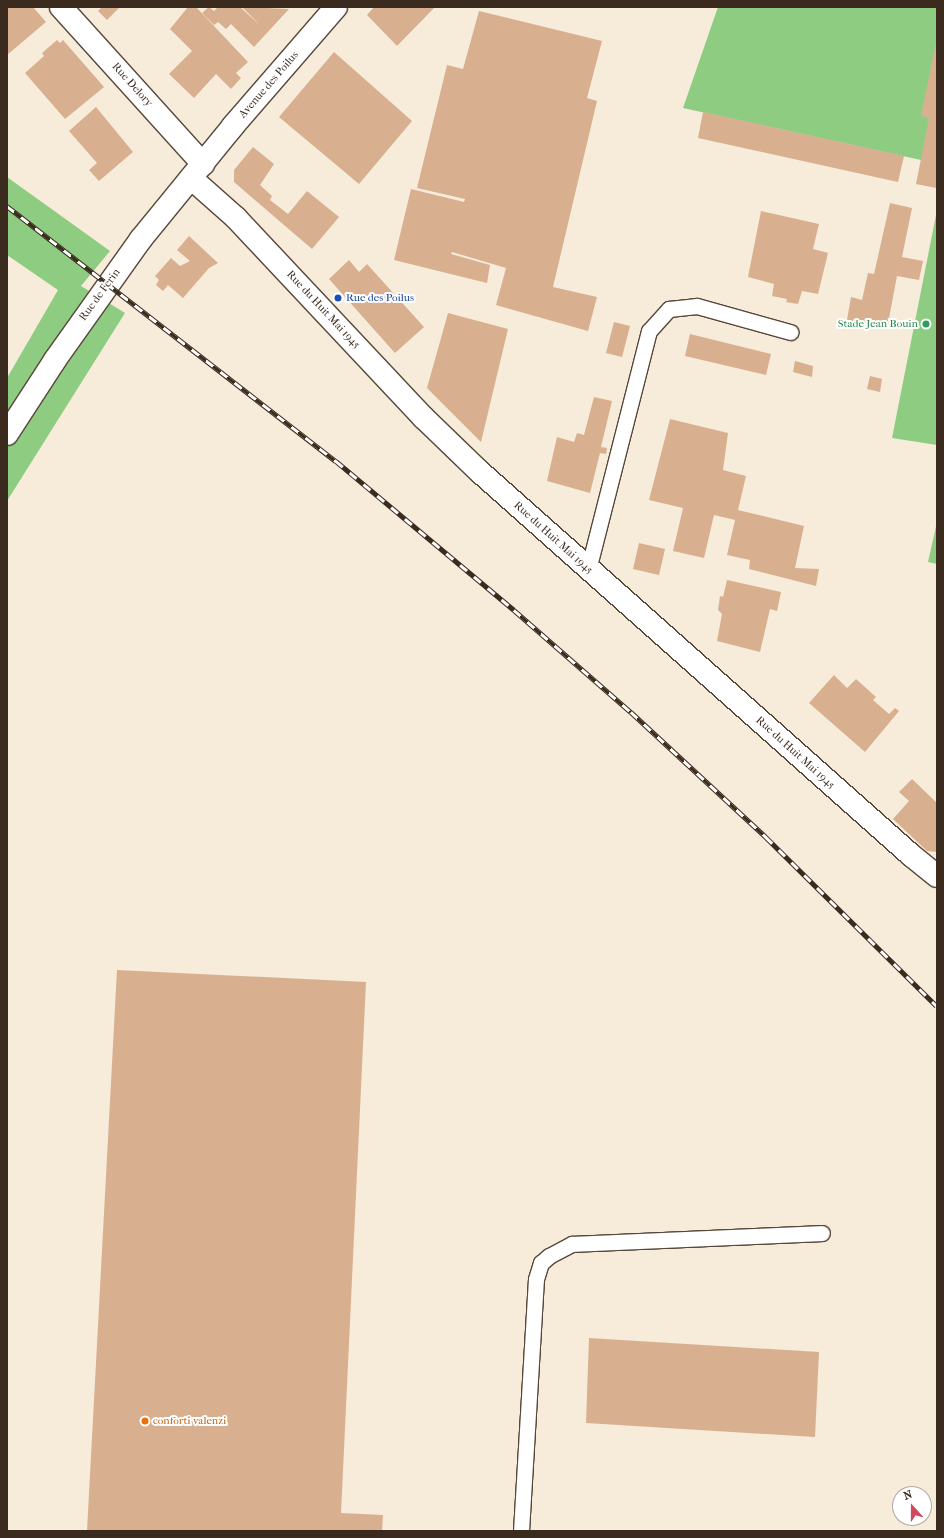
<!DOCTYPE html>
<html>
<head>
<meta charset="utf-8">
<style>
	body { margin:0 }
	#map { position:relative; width:944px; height:1538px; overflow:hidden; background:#f7ebda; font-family:"IM FELL French Canon",serif }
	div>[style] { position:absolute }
	.green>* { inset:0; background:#8ecc81 }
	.building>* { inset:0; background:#d8b090 }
	.roads { filter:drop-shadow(1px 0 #57473a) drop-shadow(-1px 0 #57473a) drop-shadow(0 1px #57473a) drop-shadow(0 -1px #57473a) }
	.lane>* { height:15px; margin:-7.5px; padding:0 7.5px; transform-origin:7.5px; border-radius:7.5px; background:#fff }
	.street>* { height:22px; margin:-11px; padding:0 11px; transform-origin:11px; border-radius:11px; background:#fff }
	.secondary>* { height:22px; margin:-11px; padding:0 11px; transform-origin:11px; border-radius:11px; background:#fff }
	.rail>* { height:4.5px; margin-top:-2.25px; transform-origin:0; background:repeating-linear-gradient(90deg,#fff 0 9px,#3b2a1e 0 18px); box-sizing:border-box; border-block:1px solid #3b2a1e }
	.dots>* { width:11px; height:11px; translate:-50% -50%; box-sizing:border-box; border:2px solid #fff; border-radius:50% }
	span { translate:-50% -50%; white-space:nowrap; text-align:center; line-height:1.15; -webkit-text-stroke:4px #fff; paint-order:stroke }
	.street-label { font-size:11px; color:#3b2a1e }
	.transit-label { font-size:11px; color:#164399 }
	.left { translate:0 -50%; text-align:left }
	.leisure-label { font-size:11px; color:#27864d }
	.right { translate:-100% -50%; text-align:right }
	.food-label { font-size:11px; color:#c56008 }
	.frame { position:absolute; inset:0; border:8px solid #3b2a1e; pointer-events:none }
	.north { position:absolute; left:892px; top:1486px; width:40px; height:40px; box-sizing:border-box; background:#fff; border:1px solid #b1aaa5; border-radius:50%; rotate:339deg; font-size:11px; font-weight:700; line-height:16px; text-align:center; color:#3b2a1e }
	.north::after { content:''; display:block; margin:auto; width:14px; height:18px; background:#d1495b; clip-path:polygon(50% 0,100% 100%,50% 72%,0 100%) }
</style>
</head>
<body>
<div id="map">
	<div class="green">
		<div style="clip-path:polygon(718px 7px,937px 7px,937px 137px,921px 160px,683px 108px)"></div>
		<div style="clip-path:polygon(7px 177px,110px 251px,81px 286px,125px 313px,7px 501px,7px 378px,58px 290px,7px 255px)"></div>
		<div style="clip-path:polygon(937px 210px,937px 445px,892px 438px)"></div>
		<div style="clip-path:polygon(937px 522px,937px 564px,928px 562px)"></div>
	</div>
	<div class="building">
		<div style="clip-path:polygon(7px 7px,33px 7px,46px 22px,7px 55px)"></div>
		<div style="clip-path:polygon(102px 7px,120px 7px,107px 20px,98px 11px)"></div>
		<div style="clip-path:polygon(188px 7px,196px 7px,248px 62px,236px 73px,241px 78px,231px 89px,216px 74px,194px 98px,169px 74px,192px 51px,170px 29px)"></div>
		<div style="clip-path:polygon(209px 7px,214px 11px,218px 7px,240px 7px,261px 26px,242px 7px,289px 9px,254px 47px,231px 24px,226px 29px,218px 22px,214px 25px,202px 13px)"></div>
		<div style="clip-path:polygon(374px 7px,435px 7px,397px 46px,367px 15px)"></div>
		<div style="clip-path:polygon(479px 11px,602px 41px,587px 98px,597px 101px,553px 287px,597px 297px,588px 331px,496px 305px,506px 268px,452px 252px,451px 254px,490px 265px,487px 283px,394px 260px,411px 189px,464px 202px,465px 199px,417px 188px,447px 65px,463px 69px)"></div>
		<div style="clip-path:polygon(57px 40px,60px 43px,63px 40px,104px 87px,65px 119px,25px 73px,44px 56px,42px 53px)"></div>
		<div style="clip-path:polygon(936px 42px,937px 181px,936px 188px,916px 184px,929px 118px,921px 116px)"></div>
		<div style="clip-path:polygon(334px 52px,412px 121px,359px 184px,279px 117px)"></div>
		<div style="clip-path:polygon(96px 107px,133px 152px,99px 181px,89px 170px,97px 163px,69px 131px)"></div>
		<div style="clip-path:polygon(703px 112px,904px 156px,898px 182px,698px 138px)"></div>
		<div style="clip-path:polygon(253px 147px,274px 164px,260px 185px,272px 196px,270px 200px,288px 214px,307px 191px,339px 217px,312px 249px,234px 182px,234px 170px)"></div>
		<div style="clip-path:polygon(890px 203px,912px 208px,902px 257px,923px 261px,919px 280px,897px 276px,887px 329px,847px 320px,851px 297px,862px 300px,868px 273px,874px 274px)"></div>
		<div style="clip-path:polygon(761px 211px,819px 224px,813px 249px,828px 253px,818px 294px,802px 291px,798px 304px,786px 302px,787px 299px,772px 296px,774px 284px,748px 277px)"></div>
		<div style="clip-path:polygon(189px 236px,218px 263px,209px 268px,183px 298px,168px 285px,163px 291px,156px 285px,159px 280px,155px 276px,171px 258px,180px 266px,190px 261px,177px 250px)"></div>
		<div style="clip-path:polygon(349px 260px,359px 272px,367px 264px,424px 327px,395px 353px,329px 279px)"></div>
		<div style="clip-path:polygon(448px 313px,508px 329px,481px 442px,427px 388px)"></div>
		<div style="clip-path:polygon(614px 322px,630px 326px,622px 357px,606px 353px)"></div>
		<div style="clip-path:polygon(690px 334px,771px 354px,766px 375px,685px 356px)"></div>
		<div style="clip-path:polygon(795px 361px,813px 366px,812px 377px,793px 372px)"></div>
		<div style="clip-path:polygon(870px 376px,882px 379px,880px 392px,867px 389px)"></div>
		<div style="clip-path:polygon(594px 397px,612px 401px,601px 447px,607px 448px,606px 454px,600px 453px,590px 493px,547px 481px,557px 437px,574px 442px,577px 433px,584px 435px)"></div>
		<div style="clip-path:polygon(670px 419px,728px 433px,723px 470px,746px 476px,738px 510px,804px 526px,795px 568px,819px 569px,816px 586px,749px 569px,750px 560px,727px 555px,735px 520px,714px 515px,704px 558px,673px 551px,683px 508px,649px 500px)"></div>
		<div style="clip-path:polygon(639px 543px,665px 549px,659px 575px,633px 569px)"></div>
		<div style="clip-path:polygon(727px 580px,781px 592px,777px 611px,770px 609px,760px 652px,717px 641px,722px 614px,718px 610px,720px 596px,723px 597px)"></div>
		<div style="clip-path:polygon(834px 675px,847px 688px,856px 679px,876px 697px,873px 700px,889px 714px,895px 708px,899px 711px,865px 752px,809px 703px)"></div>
		<div style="clip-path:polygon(912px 779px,937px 803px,937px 852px,927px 851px,893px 819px,909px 801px,899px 792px)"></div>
		<div style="clip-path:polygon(117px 970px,366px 982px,341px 1513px,383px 1515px,382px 1531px,87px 1531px)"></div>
		<div style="clip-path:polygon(589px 1338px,819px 1352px,815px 1437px,586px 1423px)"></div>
	</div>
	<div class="roads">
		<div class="lane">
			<div style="left:588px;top:570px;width:247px;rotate:-75.7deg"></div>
			<div style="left:649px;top:331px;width:30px;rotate:-48deg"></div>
			<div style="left:669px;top:309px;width:28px;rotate:-6deg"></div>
			<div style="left:697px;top:306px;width:97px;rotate:15.6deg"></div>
			<div style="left:521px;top:1531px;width:252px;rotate:-86.6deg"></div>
			<div style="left:536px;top:1279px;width:17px;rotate:-73deg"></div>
			<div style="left:541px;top:1263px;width:11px;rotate:-41deg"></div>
			<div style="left:549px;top:1256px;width:26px;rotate:-28deg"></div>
			<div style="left:572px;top:1244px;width:250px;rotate:-2.5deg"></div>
		</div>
		<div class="street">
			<div style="left:61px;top:7px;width:212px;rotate:47.9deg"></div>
			<div style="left:191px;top:178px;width:60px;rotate:41.6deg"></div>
			<div style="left:236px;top:218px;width:274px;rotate:46.8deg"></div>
			<div style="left:424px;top:418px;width:78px;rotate:44deg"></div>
			<div style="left:480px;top:472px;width:577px;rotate:41.63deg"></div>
			<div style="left:911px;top:855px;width:33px;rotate:39deg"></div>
		</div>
		<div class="secondary">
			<div style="left:7px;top:434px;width:88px;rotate:-57deg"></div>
			<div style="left:55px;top:360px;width:148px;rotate:-54.6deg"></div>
			<div style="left:141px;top:239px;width:146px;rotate:-50.8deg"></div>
			<div style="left:233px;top:126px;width:157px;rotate:-49.1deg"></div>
		</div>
	</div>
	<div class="rail">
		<div style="left:7px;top:206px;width:416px;rotate:37.8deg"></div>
		<div style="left:336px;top:461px;width:232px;rotate:39.9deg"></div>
		<div style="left:514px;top:610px;width:155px;rotate:41.1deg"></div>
		<div style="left:631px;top:712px;width:184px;rotate:42.8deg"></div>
		<div style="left:766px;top:837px;width:240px;rotate:44.7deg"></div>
	</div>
	<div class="dots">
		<div style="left:338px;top:298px;background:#1a4fb4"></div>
		<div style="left:926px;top:324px;background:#2e9e5b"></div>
		<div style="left:145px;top:1421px;background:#e8710a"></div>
	</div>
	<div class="street-label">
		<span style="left:132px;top:85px;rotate:48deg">Rue Delory</span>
		<span style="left:269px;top:85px;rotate:-49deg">Avenue des Poilus</span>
		<span style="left:100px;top:295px;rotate:-54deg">Rue de Ferin</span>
		<span style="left:323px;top:310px;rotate:47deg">Rue du Huit Mai 1945</span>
		<span style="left:553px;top:538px;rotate:42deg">Rue du Huit Mai 1945</span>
		<span style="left:795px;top:753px;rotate:42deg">Rue du Huit Mai 1945</span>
	</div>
	<div class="transit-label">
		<span class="left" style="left:346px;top:298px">Rue des Poilus</span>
	</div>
	<div class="leisure-label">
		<span class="right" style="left:918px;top:324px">Stade Jean Bouin</span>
	</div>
	<div class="food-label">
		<span class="left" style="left:153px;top:1421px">conforti valenzi</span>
	</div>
	<div class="frame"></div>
	<div class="north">N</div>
</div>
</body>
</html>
